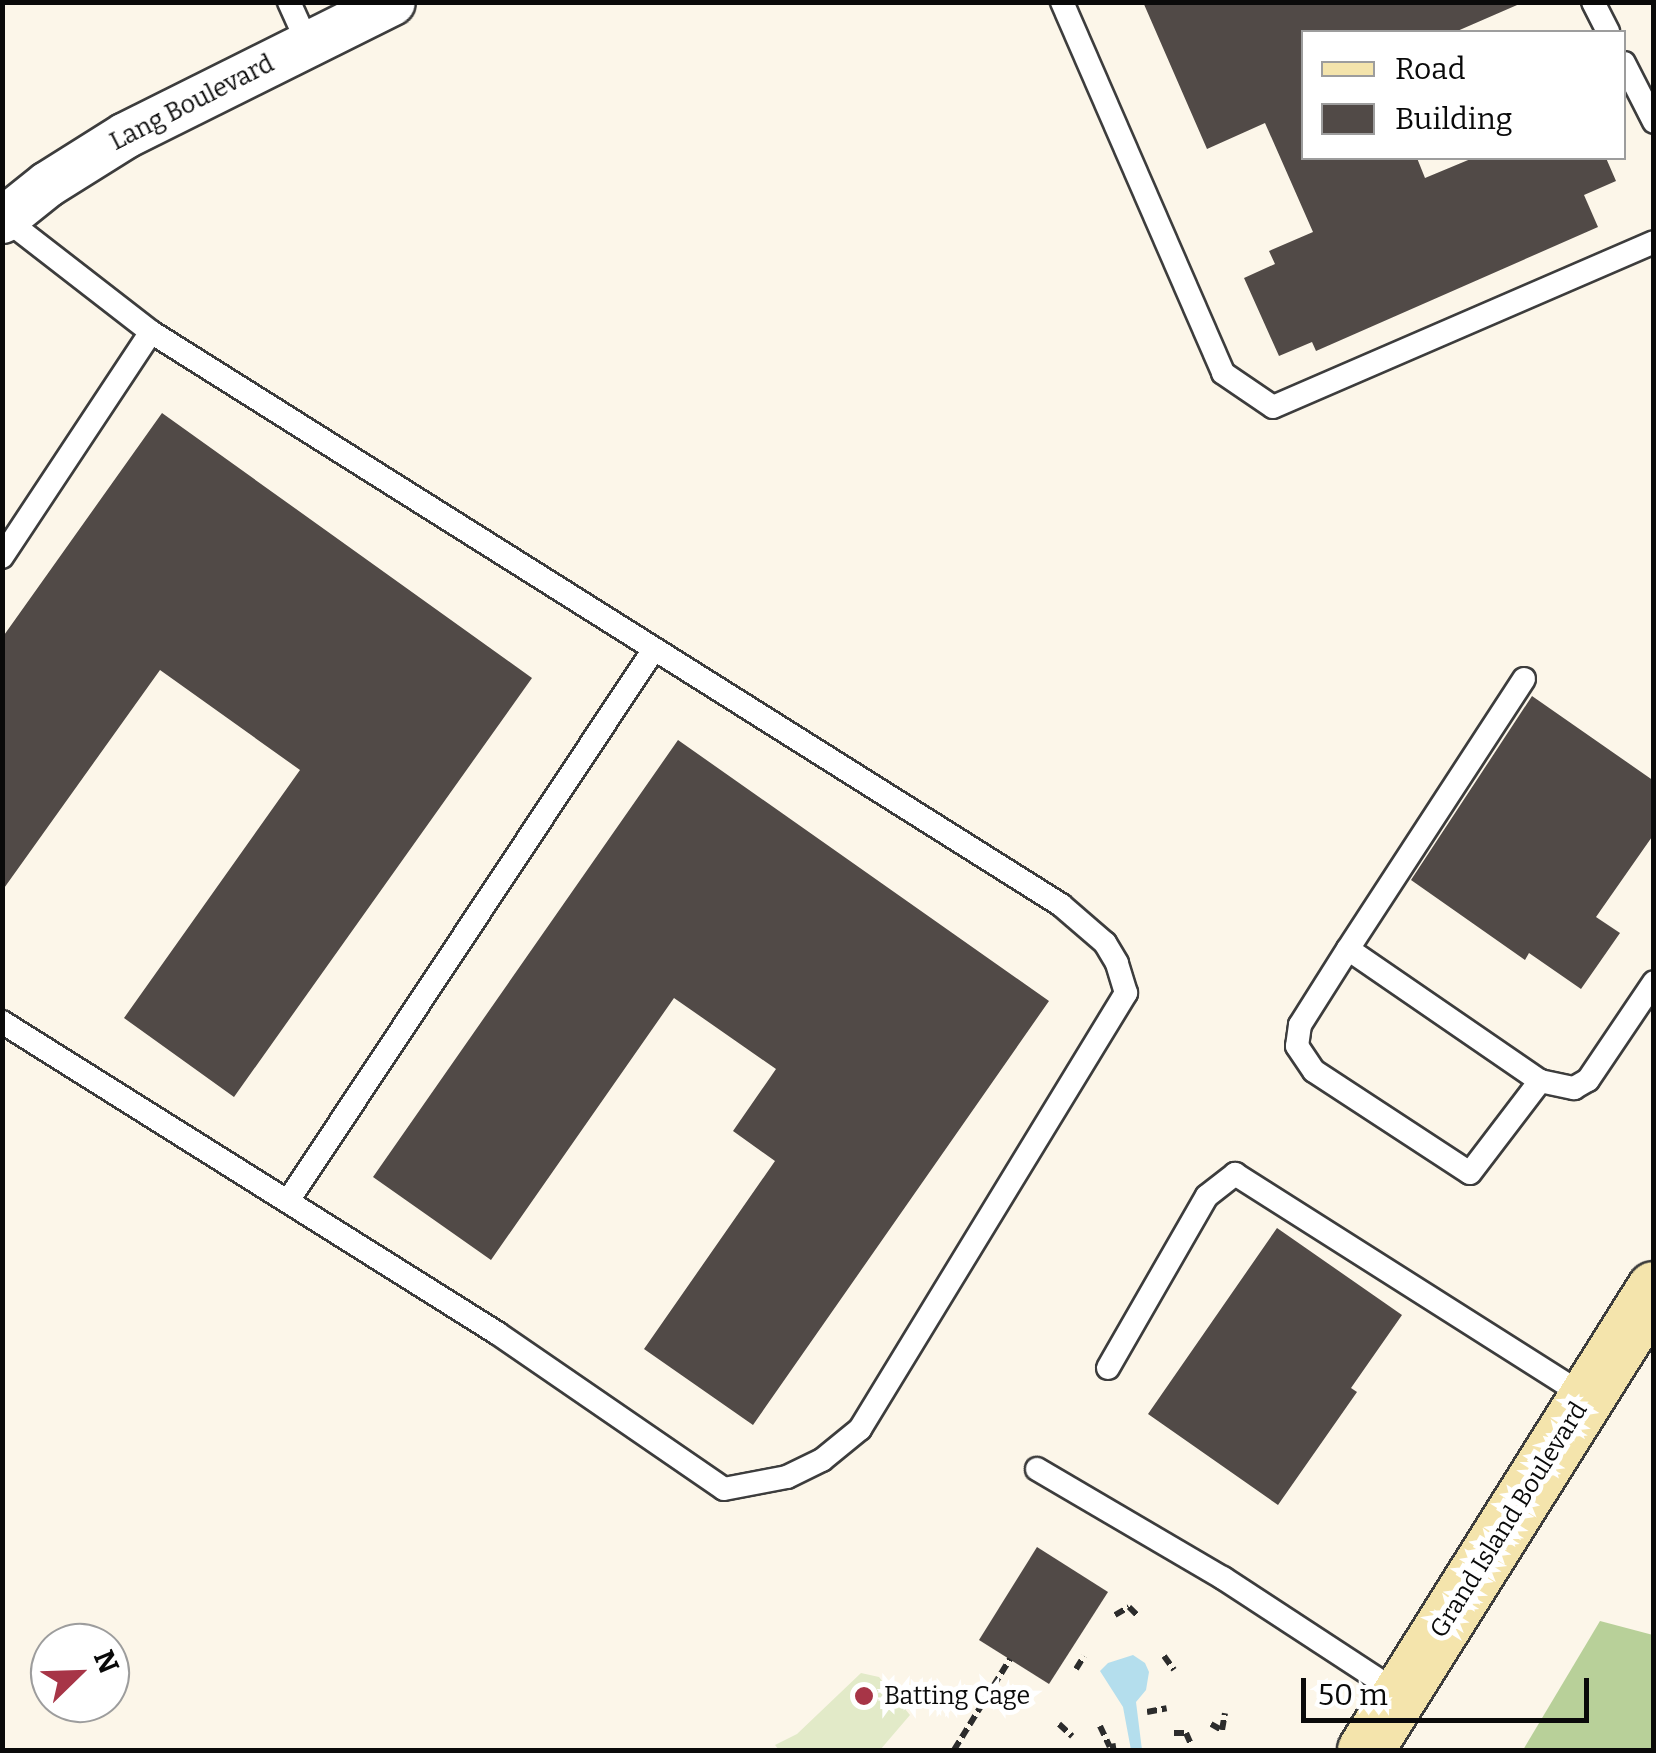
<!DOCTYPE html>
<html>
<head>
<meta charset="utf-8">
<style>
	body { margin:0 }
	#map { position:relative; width:1656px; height:1753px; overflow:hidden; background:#fcf6e9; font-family:Bitter,serif }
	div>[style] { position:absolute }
	.forest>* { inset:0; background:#b8d099 }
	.pitch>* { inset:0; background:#e2eac8 }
	.water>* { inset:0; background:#b4deed }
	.building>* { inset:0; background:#514a47 }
	.path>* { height:6px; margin-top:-3px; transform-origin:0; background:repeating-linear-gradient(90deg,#2c2c2c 0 10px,transparent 0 15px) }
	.roads { filter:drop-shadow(2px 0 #3d3d3d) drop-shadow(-2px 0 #3d3d3d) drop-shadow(0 2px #3d3d3d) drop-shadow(0 -2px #3d3d3d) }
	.lane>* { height:22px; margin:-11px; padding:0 11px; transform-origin:11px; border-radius:11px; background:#fff }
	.street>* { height:45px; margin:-22.5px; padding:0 22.5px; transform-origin:22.5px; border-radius:22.5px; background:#fff }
	.secondary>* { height:55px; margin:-27.5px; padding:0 27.5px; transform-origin:27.5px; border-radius:27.5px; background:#f4e4ac }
	.dots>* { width:28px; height:28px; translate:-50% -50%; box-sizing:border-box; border:5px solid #fff; border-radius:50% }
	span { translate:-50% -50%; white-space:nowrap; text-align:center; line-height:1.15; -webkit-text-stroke:10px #fff; paint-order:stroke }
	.street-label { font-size:25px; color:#0a0a0a }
	.poi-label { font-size:25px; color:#0a0a0a }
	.left { translate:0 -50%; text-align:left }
	.frame { position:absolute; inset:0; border:5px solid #0a0a0a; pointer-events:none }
	.legend { position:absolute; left:1301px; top:30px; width:325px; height:130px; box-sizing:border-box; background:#fff; border:2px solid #9d9d9d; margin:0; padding:12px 18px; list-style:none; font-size:30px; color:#0a0a0a }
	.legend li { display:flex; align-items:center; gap:20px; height:50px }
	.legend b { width:50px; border:2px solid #9d9d9d }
	.north { position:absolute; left:30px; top:1623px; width:100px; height:100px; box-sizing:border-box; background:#fff; border:2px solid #9d9d9d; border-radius:50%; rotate:67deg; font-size:28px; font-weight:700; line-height:40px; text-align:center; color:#0a0a0a }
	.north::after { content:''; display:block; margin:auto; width:35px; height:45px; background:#a73547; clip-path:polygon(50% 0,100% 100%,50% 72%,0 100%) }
	.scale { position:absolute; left:1301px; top:1678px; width:288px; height:45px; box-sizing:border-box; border:5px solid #0a0a0a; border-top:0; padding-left:12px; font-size:30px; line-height:35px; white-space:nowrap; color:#0a0a0a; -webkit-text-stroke:8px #fff; paint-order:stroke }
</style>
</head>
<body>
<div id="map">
	<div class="forest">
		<div style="clip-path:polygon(1600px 1621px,1653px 1635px,1653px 1750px,1523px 1750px)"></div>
	</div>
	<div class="pitch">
		<div style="clip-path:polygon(861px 1673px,879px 1677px,910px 1715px,880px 1750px,779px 1750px,775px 1745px,797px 1734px)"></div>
	</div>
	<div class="water">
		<div style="clip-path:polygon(1133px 1655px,1145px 1663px,1149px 1672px,1146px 1690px,1136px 1702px,1142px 1750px,1131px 1750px,1123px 1707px,1100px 1671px,1108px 1663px)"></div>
	</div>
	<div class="building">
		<div style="clip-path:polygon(1143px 2px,1524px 2px,1455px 32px,1304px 32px,1304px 158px,1417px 158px,1425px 178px,1473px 158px,1606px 158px,1616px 181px,1584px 195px,1598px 227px,1316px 351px,1312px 342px,1279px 356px,1244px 278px,1275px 264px,1269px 251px,1313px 232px,1265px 123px,1207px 149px)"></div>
		<div style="clip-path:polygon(162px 413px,532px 678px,234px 1097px,124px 1018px,300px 770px,160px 670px,2px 891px,2px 638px)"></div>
		<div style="clip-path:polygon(1532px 696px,1654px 781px,1654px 834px,1596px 917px,1620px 933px,1581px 989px,1529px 953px,1525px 960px,1411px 880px)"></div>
		<div style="clip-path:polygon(678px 740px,1049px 1001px,753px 1425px,644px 1349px,775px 1161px,733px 1131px,776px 1069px,674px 998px,491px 1260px,373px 1177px)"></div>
		<div style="clip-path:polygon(1277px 1228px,1402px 1315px,1351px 1388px,1357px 1392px,1278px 1505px,1148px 1414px)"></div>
		<div style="clip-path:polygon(1037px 1547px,1108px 1592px,1049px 1684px,979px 1640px)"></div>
	</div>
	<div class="path">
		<div style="left:1115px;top:1615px;width:16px;rotate:-30deg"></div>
		<div style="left:1129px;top:1607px;width:13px;rotate:45deg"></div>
		<div style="left:1164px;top:1656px;width:17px;rotate:54deg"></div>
		<div style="left:1076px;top:1669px;width:15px;rotate:-58deg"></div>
		<div style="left:1147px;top:1712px;width:20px;rotate:-11deg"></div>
		<div style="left:1059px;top:1724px;width:18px;rotate:43deg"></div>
		<div style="left:1211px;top:1724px;width:13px;rotate:29deg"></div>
		<div style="left:1222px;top:1730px;width:17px;rotate:-80deg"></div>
		<div style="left:1100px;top:1726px;width:23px;rotate:65deg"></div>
		<div style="left:1110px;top:1747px;width:6px;rotate:-9deg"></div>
		<div style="left:1174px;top:1733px;width:12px"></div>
		<div style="left:1186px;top:1733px;width:12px;rotate:66deg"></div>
		<div style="left:954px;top:1750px;width:107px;rotate:-58.4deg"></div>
	</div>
	<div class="roads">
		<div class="lane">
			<div style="left:289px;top:2px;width:46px;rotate:65.7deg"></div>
			<div style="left:1062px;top:2px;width:404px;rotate:66.5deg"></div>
			<div style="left:1223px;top:373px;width:60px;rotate:34.2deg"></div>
			<div style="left:1273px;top:407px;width:415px;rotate:-23.4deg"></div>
			<div style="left:1593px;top:2px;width:34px;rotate:63deg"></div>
			<div style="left:1624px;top:63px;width:66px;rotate:63deg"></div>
			<div style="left:2px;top:557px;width:270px;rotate:-56.5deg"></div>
			<div style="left:151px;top:332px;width:186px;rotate:-142.2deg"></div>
			<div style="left:1524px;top:679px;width:322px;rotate:123.1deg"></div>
			<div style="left:1348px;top:949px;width:233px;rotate:34.5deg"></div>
			<div style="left:1540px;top:1081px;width:35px;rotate:12deg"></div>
			<div style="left:1574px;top:1088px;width:16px;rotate:-30deg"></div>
			<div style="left:1588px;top:1080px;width:118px;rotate:-56deg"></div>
			<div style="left:1348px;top:949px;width:90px;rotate:122.3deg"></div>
			<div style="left:1300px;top:1025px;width:21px;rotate:98deg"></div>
			<div style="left:1297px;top:1046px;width:30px;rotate:56deg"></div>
			<div style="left:1314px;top:1071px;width:186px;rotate:33.2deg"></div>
			<div style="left:1470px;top:1173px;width:116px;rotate:-52.7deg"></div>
			<div style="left:2px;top:1022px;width:585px;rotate:32.14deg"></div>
			<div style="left:497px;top:1333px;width:275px;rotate:34.5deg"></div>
			<div style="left:724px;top:1489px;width:64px;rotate:-10.8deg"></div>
			<div style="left:787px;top:1477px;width:39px;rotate:-26deg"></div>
			<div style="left:822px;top:1460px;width:49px;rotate:-39.2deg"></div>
			<div style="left:860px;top:1429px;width:511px;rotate:-58.61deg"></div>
			<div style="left:1126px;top:993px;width:31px;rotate:-107deg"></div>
			<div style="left:1117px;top:963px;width:23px;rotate:-121deg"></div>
			<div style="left:1105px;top:943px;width:58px;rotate:-139.2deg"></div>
			<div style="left:1061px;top:905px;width:1075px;rotate:-147.8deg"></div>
			<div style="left:288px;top:1201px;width:662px;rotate:-56.45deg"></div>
			<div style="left:1108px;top:1368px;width:198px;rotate:-60.1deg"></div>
			<div style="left:1207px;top:1196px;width:36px;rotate:-38deg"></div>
			<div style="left:1235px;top:1174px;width:416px;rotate:32.4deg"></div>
			<div style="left:1037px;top:1469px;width:216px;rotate:30.4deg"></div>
			<div style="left:1223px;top:1578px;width:212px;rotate:33.2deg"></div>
		</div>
		<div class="street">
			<div style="left:2px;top:220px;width:58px;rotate:-38.7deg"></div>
			<div style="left:47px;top:184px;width:92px;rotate:-32.1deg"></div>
			<div style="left:125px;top:135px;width:298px;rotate:-26.5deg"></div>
		</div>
		<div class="secondary">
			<div style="left:1365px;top:1750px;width:544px;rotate:-57.92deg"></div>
		</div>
	</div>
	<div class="dots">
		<div style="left:864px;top:1696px;background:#a73547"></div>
	</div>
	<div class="street-label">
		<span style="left:192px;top:103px;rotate:-27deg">Lang Boulevard</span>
		<span style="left:1509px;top:1520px;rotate:-58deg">Grand Island Boulevard</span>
	</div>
	<div class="poi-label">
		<span class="left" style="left:884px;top:1696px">Batting Cage</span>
	</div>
	<div class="frame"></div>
	<ul class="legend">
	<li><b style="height:12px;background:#f4e4ac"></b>Road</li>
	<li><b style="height:28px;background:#514a47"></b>Building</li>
	</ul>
	<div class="north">N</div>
	<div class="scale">50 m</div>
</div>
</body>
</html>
